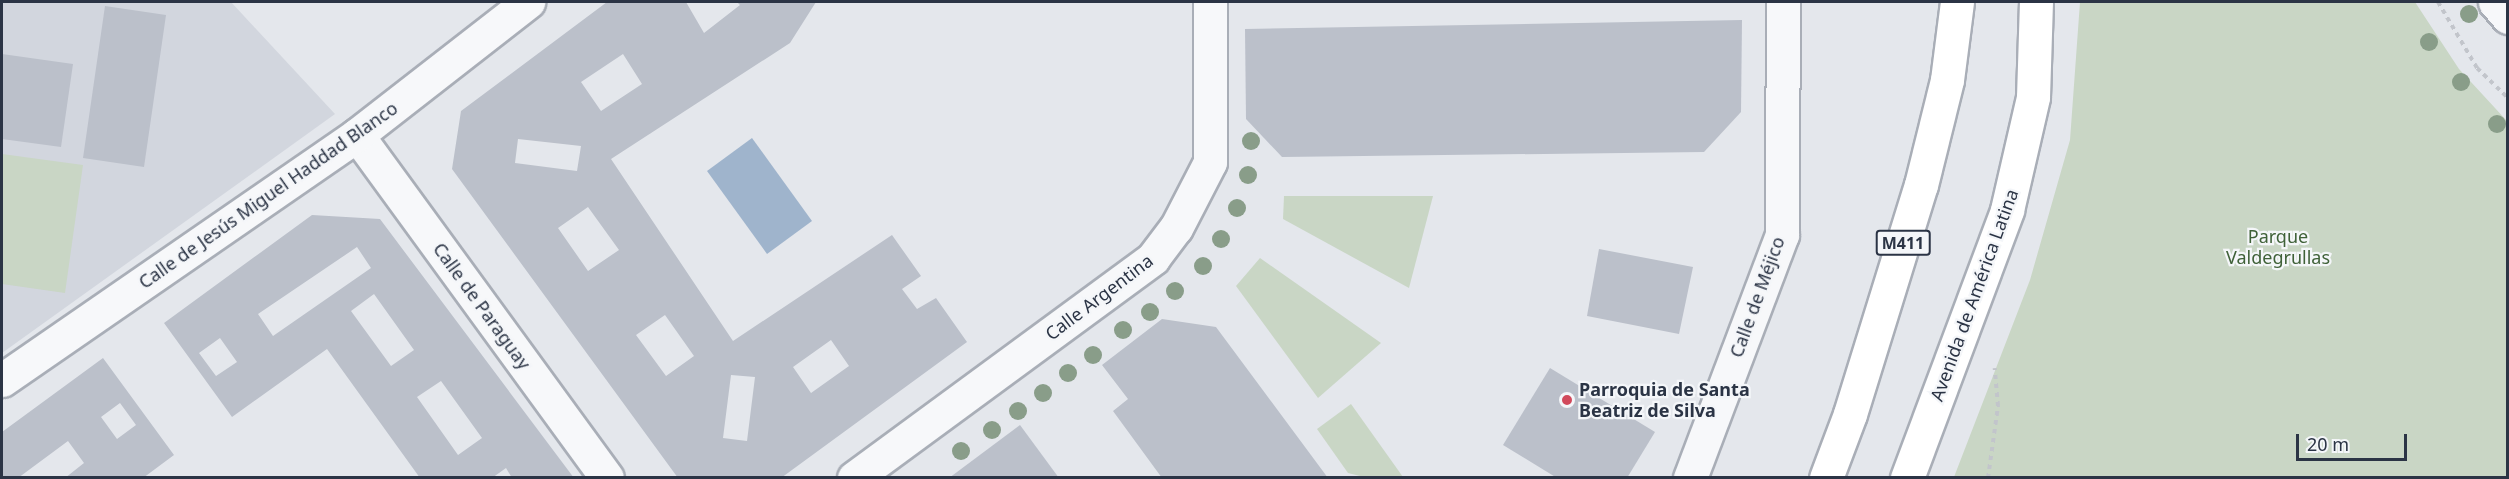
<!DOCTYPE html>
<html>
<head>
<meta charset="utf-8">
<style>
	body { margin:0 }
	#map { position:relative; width:2509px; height:479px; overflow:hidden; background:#e4e7ec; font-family:"Noto Sans",sans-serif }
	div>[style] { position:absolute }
	.built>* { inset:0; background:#d2d6de }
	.green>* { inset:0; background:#c9d6c5 }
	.water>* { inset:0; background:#9fb4cc }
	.building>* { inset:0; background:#bbc0ca }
	.path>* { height:4px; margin-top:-2px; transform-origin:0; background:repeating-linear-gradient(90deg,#c2c5cb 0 4.5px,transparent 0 9px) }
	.roads { filter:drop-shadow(2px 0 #a9aeb7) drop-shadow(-2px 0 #a9aeb7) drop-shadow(0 2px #a9aeb7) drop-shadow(0 -2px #a9aeb7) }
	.minor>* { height:33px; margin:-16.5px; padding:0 16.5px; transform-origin:16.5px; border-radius:16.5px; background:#f7f8fa }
	.primary>* { height:33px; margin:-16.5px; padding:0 16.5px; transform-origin:16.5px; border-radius:16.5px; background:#fff }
	.trees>* { width:18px; height:18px; margin:-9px; border-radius:50%; background:#899d89 }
	.dots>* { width:16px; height:16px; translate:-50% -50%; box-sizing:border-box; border:3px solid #f4f6f9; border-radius:50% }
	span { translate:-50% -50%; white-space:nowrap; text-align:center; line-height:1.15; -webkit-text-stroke:4.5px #f4f6f9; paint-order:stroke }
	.shield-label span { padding:2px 4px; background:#f4f6f9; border:2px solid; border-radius:4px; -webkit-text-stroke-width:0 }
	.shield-label { font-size:16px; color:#2b3445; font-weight:700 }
	.street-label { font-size:18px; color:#2b3445 }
	.park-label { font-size:18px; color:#3f6138 }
	.poi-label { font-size:18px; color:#2b3445; font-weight:700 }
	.left { translate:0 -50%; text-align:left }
	.frame { position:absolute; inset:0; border:3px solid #2b3445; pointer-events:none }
	.scale { position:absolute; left:2296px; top:434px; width:111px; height:27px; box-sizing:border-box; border:3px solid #2b3445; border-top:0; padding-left:8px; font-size:18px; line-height:21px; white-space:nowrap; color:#2b3445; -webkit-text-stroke:4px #f4f6f9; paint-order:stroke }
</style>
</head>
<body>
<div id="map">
	<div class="built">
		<div style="clip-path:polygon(2px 2px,231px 2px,335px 114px,2px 353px)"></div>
	</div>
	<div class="green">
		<div style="clip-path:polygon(2080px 2px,2415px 2px,2459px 69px,2507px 121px,2507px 477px,1954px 477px,2030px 280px,2070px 140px)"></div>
		<div style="clip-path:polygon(2px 154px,83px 165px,65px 293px,2px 284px)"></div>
		<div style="clip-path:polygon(1284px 196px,1433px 196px,1409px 288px,1283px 219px)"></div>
		<div style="clip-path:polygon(1260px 258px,1381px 343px,1318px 398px,1236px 286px)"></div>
		<div style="clip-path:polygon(1351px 404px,1403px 477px,1364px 477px,1348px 473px,1317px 429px)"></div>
	</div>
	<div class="water">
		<div style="clip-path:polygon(752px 138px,812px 221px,767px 254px,707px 171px)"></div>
	</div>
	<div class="building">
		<div style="clip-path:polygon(evenodd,607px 2px,686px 2px,704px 33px,740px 5px,737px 2px,816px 2px,790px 43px,611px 159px,733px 341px,892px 235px,921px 276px,902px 289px,917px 309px,936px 298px,967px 342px,781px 478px,678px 478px,452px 169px,461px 111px,607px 2px,623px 54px,642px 84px,601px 111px,581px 82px,623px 54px,607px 2px,518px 139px,581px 146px,577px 171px,515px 163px,518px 139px,607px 2px,588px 207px,619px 250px,588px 271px,558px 228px,588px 207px,607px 2px,665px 315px,694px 356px,666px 376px,636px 335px,665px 315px,607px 2px,831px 340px,849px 366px,811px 393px,793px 367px,831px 340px,607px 2px,731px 375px,755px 377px,747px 441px,723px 438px,731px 375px)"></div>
		<div style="clip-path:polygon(105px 6px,166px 15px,144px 167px,83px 158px)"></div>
		<div style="clip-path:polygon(1742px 20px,1741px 112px,1704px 152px,1282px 157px,1246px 119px,1245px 29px)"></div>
		<div style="clip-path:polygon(2px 54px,73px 64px,61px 147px,2px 139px)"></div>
		<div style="clip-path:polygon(evenodd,312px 215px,380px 219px,574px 478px,512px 478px,506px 468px,492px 478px,420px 478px,327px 349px,232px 417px,164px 323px,312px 215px,357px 247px,371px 268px,273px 336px,258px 314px,357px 247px,312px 215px,374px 294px,414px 350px,391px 366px,351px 311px,374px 294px,312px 215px,220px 338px,237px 362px,216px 376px,199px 353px,220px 338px,312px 215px,441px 381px,482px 438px,458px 455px,417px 397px,441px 381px)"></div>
		<div style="clip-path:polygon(1599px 249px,1693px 267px,1679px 334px,1587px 316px)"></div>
		<div style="clip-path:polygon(1162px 319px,1216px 327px,1328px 478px,1162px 478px,1113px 411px,1128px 399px,1102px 365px)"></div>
		<div style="clip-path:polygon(evenodd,103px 358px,174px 455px,143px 478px,65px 478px,84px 463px,68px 441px,18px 478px,2px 478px,2px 432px,103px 358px,120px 403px,136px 425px,117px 439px,101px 417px,120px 403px)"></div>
		<div style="clip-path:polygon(1550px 368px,1655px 432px,1627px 478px,1557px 478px,1503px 445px)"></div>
		<div style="clip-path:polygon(1020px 425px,1059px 478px,949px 478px)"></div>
	</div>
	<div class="path">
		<div style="left:2438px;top:2px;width:77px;rotate:59.4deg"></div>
		<div style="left:2477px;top:68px;width:43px;rotate:44.1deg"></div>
		<div style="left:1988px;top:478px;width:73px;rotate:-82.1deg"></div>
		<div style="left:1998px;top:406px;width:38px;rotate:-95deg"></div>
	</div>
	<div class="roads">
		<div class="minor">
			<div style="left:2495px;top:2px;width:20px;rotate:49deg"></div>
			<div style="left:357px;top:135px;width:424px;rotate:53.9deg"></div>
			<div style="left:2px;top:380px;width:431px;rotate:-34.6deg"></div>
			<div style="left:357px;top:135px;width:217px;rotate:-37.9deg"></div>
			<div style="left:854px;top:478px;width:371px;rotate:-36.3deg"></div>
			<div style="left:1153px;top:258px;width:38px;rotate:-53deg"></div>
			<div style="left:1176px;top:228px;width:74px;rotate:-62.7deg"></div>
			<div style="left:1210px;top:162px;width:160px;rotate:-90deg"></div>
			<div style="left:1690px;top:478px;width:260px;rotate:-69.3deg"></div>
			<div style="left:1782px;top:235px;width:233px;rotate:-89.8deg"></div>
		</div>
		<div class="primary">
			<div style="left:1826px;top:478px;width:68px;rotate:-69.4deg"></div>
			<div style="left:1850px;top:414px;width:240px;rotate:-72.8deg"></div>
			<div style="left:1921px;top:185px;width:108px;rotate:-76.1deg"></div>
			<div style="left:1947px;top:80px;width:79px;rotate:-82.7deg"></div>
			<div style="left:1907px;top:478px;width:286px;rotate:-69.5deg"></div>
			<div style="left:2007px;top:210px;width:116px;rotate:-77deg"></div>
			<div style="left:2033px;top:97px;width:95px;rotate:-88.2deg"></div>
		</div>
	</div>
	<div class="trees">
		<div style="left:2469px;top:14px"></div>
		<div style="left:2429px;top:42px"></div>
		<div style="left:2461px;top:82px"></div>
		<div style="left:2497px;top:124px"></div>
		<div style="left:1251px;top:141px"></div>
		<div style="left:1248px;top:175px"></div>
		<div style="left:1237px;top:208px"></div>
		<div style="left:1221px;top:239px"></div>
		<div style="left:1203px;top:266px"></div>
		<div style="left:1175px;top:291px"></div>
		<div style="left:1150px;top:312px"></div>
		<div style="left:1123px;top:330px"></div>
		<div style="left:1093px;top:355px"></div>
		<div style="left:1068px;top:373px"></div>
		<div style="left:1043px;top:393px"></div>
		<div style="left:1018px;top:411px"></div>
		<div style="left:992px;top:430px"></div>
		<div style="left:961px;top:451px"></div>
	</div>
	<div class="dots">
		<div style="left:1567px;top:400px;background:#d1495b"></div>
	</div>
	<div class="shield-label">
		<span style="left:1903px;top:243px">M411</span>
	</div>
	<div class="street-label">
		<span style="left:268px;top:195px;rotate:-35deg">Calle de Jesús Miguel Haddad Blanco</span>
		<span style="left:1974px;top:295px;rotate:-70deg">Avenida de América Latina</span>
		<span style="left:1099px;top:297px;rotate:-37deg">Calle Argentina</span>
		<span style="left:1757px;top:297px;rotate:-70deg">Calle de Méjico</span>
		<span style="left:482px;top:306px;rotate:54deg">Calle de Paraguay</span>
	</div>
	<div class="park-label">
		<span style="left:2278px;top:247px">Parque<br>Valdegrullas</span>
	</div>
	<div class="poi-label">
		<span class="left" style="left:1579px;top:400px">Parroquia de Santa<br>Beatriz de Silva</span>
	</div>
	<div class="frame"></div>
	<div class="scale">20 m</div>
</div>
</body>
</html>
